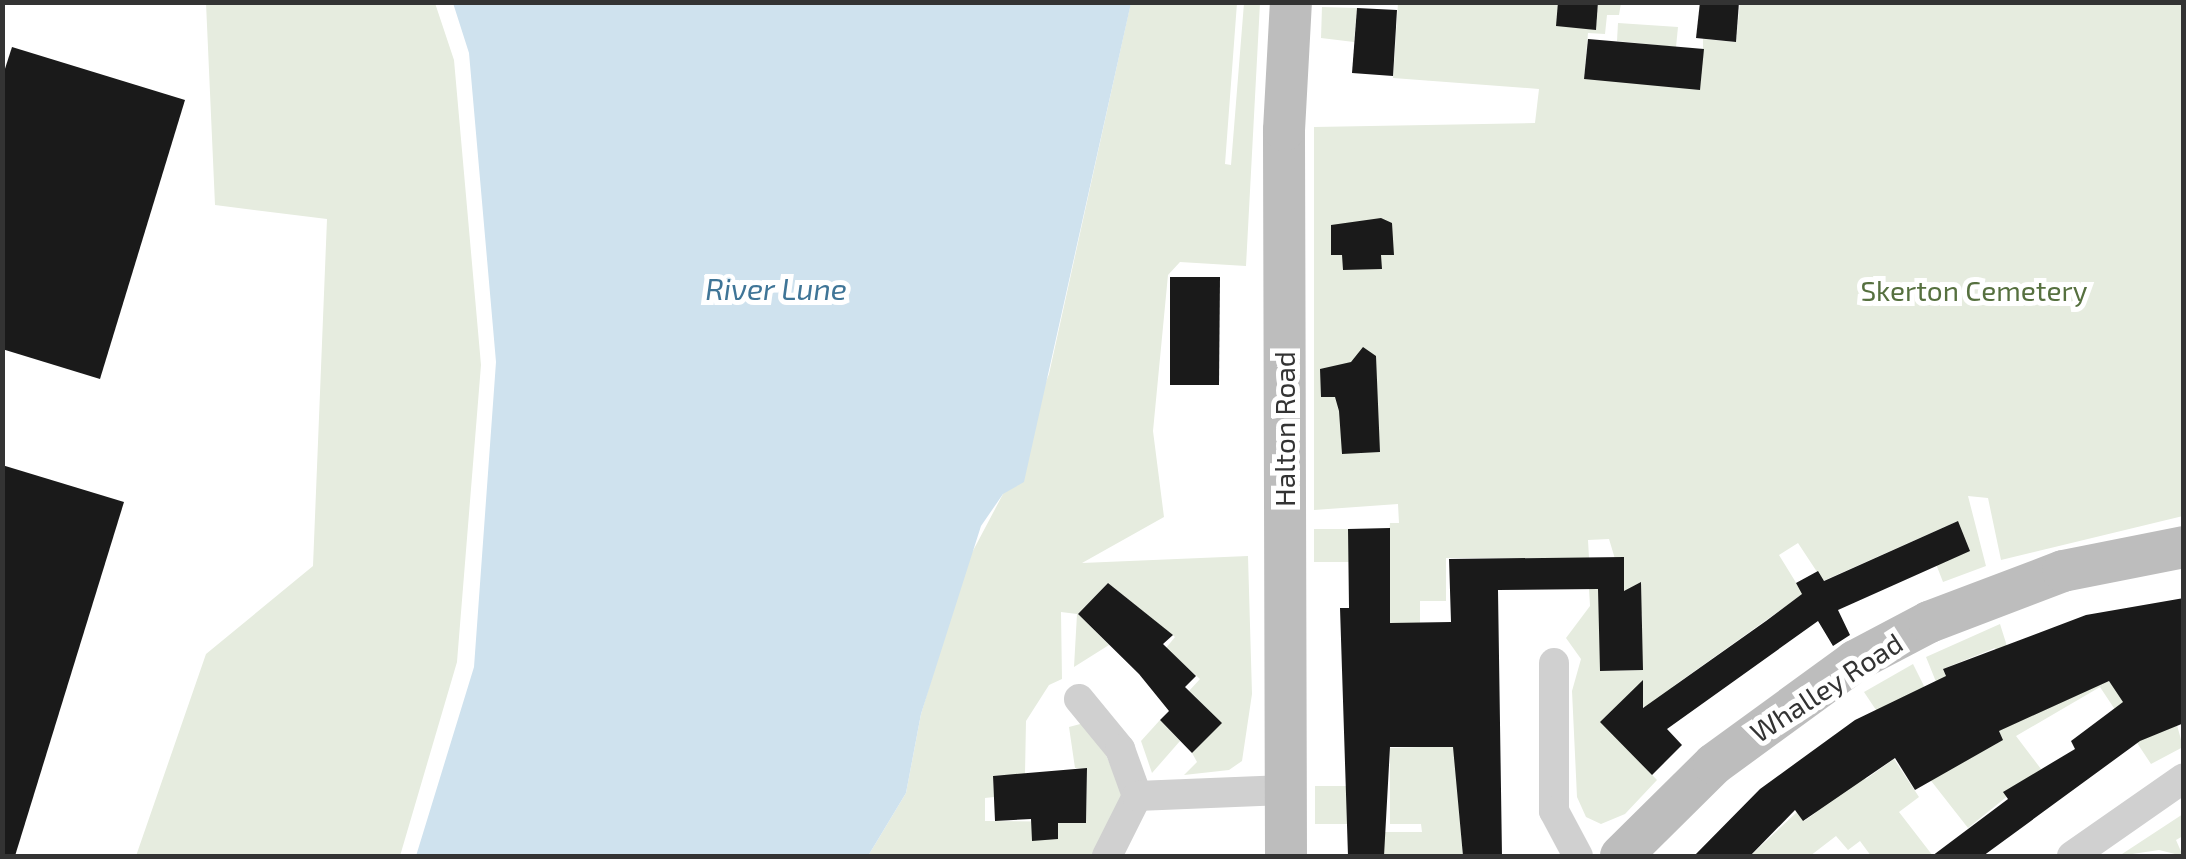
<!DOCTYPE html>
<html>
<head>
<meta charset="utf-8">
<style>
	body { margin:0 }
	#map { position:relative; width:2186px; height:859px; overflow:hidden; background:#fff; font-family:"Exo 2",sans-serif }
	div>[style] { position:absolute }
	.green>* { inset:0; background:#e6ecdf }
	.water>* { inset:0; background:#cfe2ee }
	.building>* { inset:0; background:#1a1a1a }
	.street>* { height:30px; margin:-15px; padding:0 15px; transform-origin:15px; border-radius:15px; background:#d0d0d0 }
	.secondary>* { height:42px; margin:-21px; padding:0 21px; transform-origin:21px; border-radius:21px; background:#bdbdbd }
	span { translate:-50% -50%; white-space:nowrap; text-align:center; line-height:1.15; -webkit-text-stroke:10px #fff; paint-order:stroke }
	.park-label { font-size:28px; color:#56703f }
	.street-label { font-size:28px; color:#333 }
	.water-label { font-size:30px; color:#3f7597; font-style:italic }
	.frame { position:absolute; inset:0; border:5px solid #333; pointer-events:none }
</style>
</head>
<body>
<div id="map">
	<div class="green">
		<div style="clip-path:polygon(1131px 2px,1237px 3px,1225px 164px,1231px 165px,1244px 3px,1260px 3px,1246px 266px,1180px 262px,1168px 275px,1153px 431px,1164px 517px,1082px 563px,1248px 556px,1252px 694px,1242px 761px,1229px 770px,1184px 775px,1197px 762px,1192px 753px,1221px 723px,1189px 691px,1200px 679px,1166px 648px,1175px 637px,1108px 583px,1078px 614px,1109px 645px,1074px 667px,1077px 614px,1061px 612px,1062px 679px,1049px 685px,1026px 721px,1025px 774px,993px 776px,994px 797px,985px 798px,985px 821px,1086px 822px,1087px 769px,1075px 768px,1069px 727px,1084px 723px,1099px 739px,1123px 794px,1095px 856px,868px 856px,906px 793px,921px 714px,966px 564px,1003px 494px,1049px 374px)"></div>
		<div style="clip-path:polygon(206px 3px,435px 3px,454px 60px,481px 365px,457px 662px,400px 856px,136px 856px,206px 654px,313px 566px,327px 219px,215px 205px)"></div>
		<div style="clip-path:polygon(evenodd,1398px 3px,1558px 3px,1596px 29px,1598px 3px,1621px 3px,1619px 15px,1607px 15px,1605px 34px,1588px 33px,1584px 79px,1703px 49px,1703px 39px,1736px 42px,1740px 3px,2183px 3px,2183px 516px,2001px 560px,1988px 498px,1968px 496px,1986px 566px,1943px 582px,1936px 564px,1958px 521px,1823px 581px,1798px 543px,1779px 555px,1803px 594px,1675px 685px,1651px 714px,1630px 693px,1601px 722px,1657px 780px,1625px 814px,1601px 824px,1586px 817px,1577px 797px,1572px 691px,1581px 659px,1566px 638px,1590px 606px,1589px 589px,1624px 589px,1609px 539px,1588px 540px,1589px 558px,1446px 558px,1446px 601px,1420px 601px,1420px 645px,1453px 737px,1463px 856px,1384px 856px,1384px 832px,1422px 832px,1421px 824px,1390px 824px,1390px 748px,1421px 747px,1381px 644px,1390px 523px,1399px 523px,1398px 504px,1314px 510px,1314px 127px,1535px 123px,1539px 89px,1393px 78px,1398px 3px,1642px 613px,1642px 670px,1600px 671px,1642px 613px)"></div>
		<div style="clip-path:polygon(1322px 7px,1357px 8px,1354px 42px,1321px 38px)"></div>
		<div style="clip-path:polygon(1618px 23px,1678px 27px,1676px 47px,1617px 41px)"></div>
		<div style="clip-path:polygon(1314px 529px,1348px 529px,1349px 562px,1314px 562px)"></div>
		<div style="clip-path:polygon(evenodd,2000px 624px,2018px 681px,2083px 658px,2177px 725px,2183px 747px,2151px 764px,2100px 687px,2016px 736px,2041px 769px,1968px 828px,1903px 745px,1951px 719px,1926px 657px,2000px 624px,1995px 648px,2010px 685px,1959px 707px,1943px 669px,1995px 648px)"></div>
		<div style="clip-path:polygon(1913px 664px,1925px 688px,1878px 713px,1864px 692px)"></div>
		<div style="clip-path:polygon(1160px 720px,1180px 741px,1152px 773px,1141px 741px)"></div>
		<div style="clip-path:polygon(1894px 759px,1919px 797px,1899px 812px,1933px 856px,1871px 856px,1860px 841px,1848px 850px,1836px 836px,1810px 856px,1750px 856px,1797px 812px,1804px 821px,1814px 814px,1857px 768px,1866px 779px)"></div>
		<div style="clip-path:polygon(1315px 786px,1348px 786px,1349px 824px,1315px 824px)"></div>
		<div style="clip-path:polygon(2183px 814px,2183px 836px,2176px 840px,2183px 856px,2159px 850px,2119px 856px)"></div>
	</div>
	<div class="water">
		<div style="clip-path:polygon(453px 3px,1131px 3px,1024px 482px,1003px 494px,981px 526px,921px 714px,906px 793px,868px 856px,416px 856px,474px 667px,496px 362px,469px 53px)"></div>
	</div>
	<div class="building">
		<div style="clip-path:polygon(1558px 2px,1598px 2px,1596px 30px,1556px 26px)"></div>
		<div style="clip-path:polygon(1700px 2px,1739px 2px,1736px 42px,1696px 38px)"></div>
		<div style="clip-path:polygon(1357px 8px,1397px 10px,1393px 76px,1352px 73px)"></div>
		<div style="clip-path:polygon(1588px 39px,1704px 49px,1700px 90px,1584px 79px)"></div>
		<div style="clip-path:polygon(12px 47px,185px 100px,100px 379px,2px 349px,2px 78px)"></div>
		<div style="clip-path:polygon(1381px 218px,1392px 223px,1394px 255px,1381px 255px,1382px 269px,1343px 270px,1342px 255px,1331px 255px,1331px 225px)"></div>
		<div style="clip-path:polygon(1170px 277px,1220px 277px,1219px 385px,1170px 385px)"></div>
		<div style="clip-path:polygon(1363px 347px,1376px 356px,1380px 452px,1342px 454px,1339px 411px,1335px 397px,1321px 397px,1320px 369px,1351px 362px)"></div>
		<div style="clip-path:polygon(2px 465px,124px 502px,15px 856px,2px 856px)"></div>
		<div style="clip-path:polygon(1958px 521px,1970px 551px,1838px 610px,1850px 635px,1833px 646px,1818px 621px,1667px 729px,1682px 745px,1652px 775px,1600px 722px,1643px 680px,1643px 708px,1766px 621px,1802px 594px,1796px 583px,1818px 571px,1824px 581px)"></div>
		<div style="clip-path:polygon(1390px 528px,1390px 623px,1451px 622px,1449px 559px,1624px 557px,1624px 591px,1641px 582px,1643px 670px,1600px 671px,1598px 589px,1498px 590px,1502px 856px,1463px 856px,1453px 747px,1390px 747px,1384px 856px,1348px 856px,1340px 608px,1349px 608px,1348px 529px)"></div>
		<div style="clip-path:polygon(1108px 583px,1173px 635px,1163px 644px,1196px 676px,1185px 687px,1222px 723px,1192px 753px,1160px 720px,1169px 711px,1139px 674px,1078px 614px)"></div>
		<div style="clip-path:polygon(2184px 598px,2184px 723px,2140px 741px,1983px 856px,1932px 856px,2008px 799px,2003px 792px,2075px 749px,2071px 741px,2123px 702px,2109px 681px,1999px 731px,2003px 740px,1915px 790px,1895px 758px,1803px 821px,1795px 810px,1750px 856px,1694px 856px,1760px 789px,1855px 720px,1946px 676px,1943px 669px,2086px 615px)"></div>
		<div style="clip-path:polygon(1087px 768px,1086px 823px,1058px 823px,1058px 839px,1032px 841px,1031px 819px,995px 821px,993px 776px)"></div>
	</div>
	<div class="street">
		<div style="left:1554px;top:663px;width:148px;rotate:90deg"></div>
		<div style="left:1554px;top:811px;width:51px;rotate:61.9deg"></div>
		<div style="left:1079px;top:699px;width:65px;rotate:50.6deg"></div>
		<div style="left:1120px;top:749px;width:50px;rotate:70.1deg"></div>
		<div style="left:1107px;top:856px;width:67px;rotate:-63.4deg"></div>
		<div style="left:1137px;top:796px;width:148px;rotate:-2.3deg"></div>
		<div style="left:2072px;top:856px;width:136px;rotate:-34.9deg"></div>
	</div>
	<div class="secondary">
		<div style="left:1286px;top:856px;width:726px;rotate:-90.16deg"></div>
		<div style="left:1284px;top:130px;width:128px;rotate:-86.9deg"></div>
		<div style="left:1621px;top:856px;width:131px;rotate:-44.7deg"></div>
		<div style="left:1714px;top:764px;width:175px;rotate:-36.1deg"></div>
		<div style="left:1855px;top:661px;width:84px;rotate:-27.8deg"></div>
		<div style="left:1929px;top:622px;width:143px;rotate:-20.8deg"></div>
		<div style="left:2063px;top:571px;width:123px;rotate:-11.2deg"></div>
	</div>
	<div class="park-label">
		<span style="left:1974px;top:290px">Skerton Cemetery</span>
	</div>
	<div class="street-label">
		<span style="left:1284px;top:429px;rotate:-90deg">Halton Road</span>
		<span style="left:1826px;top:687px;rotate:-33deg">Whalley Road</span>
	</div>
	<div class="water-label">
		<span style="left:776px;top:288px">River Lune</span>
	</div>
	<div class="frame"></div>
</div>
</body>
</html>
